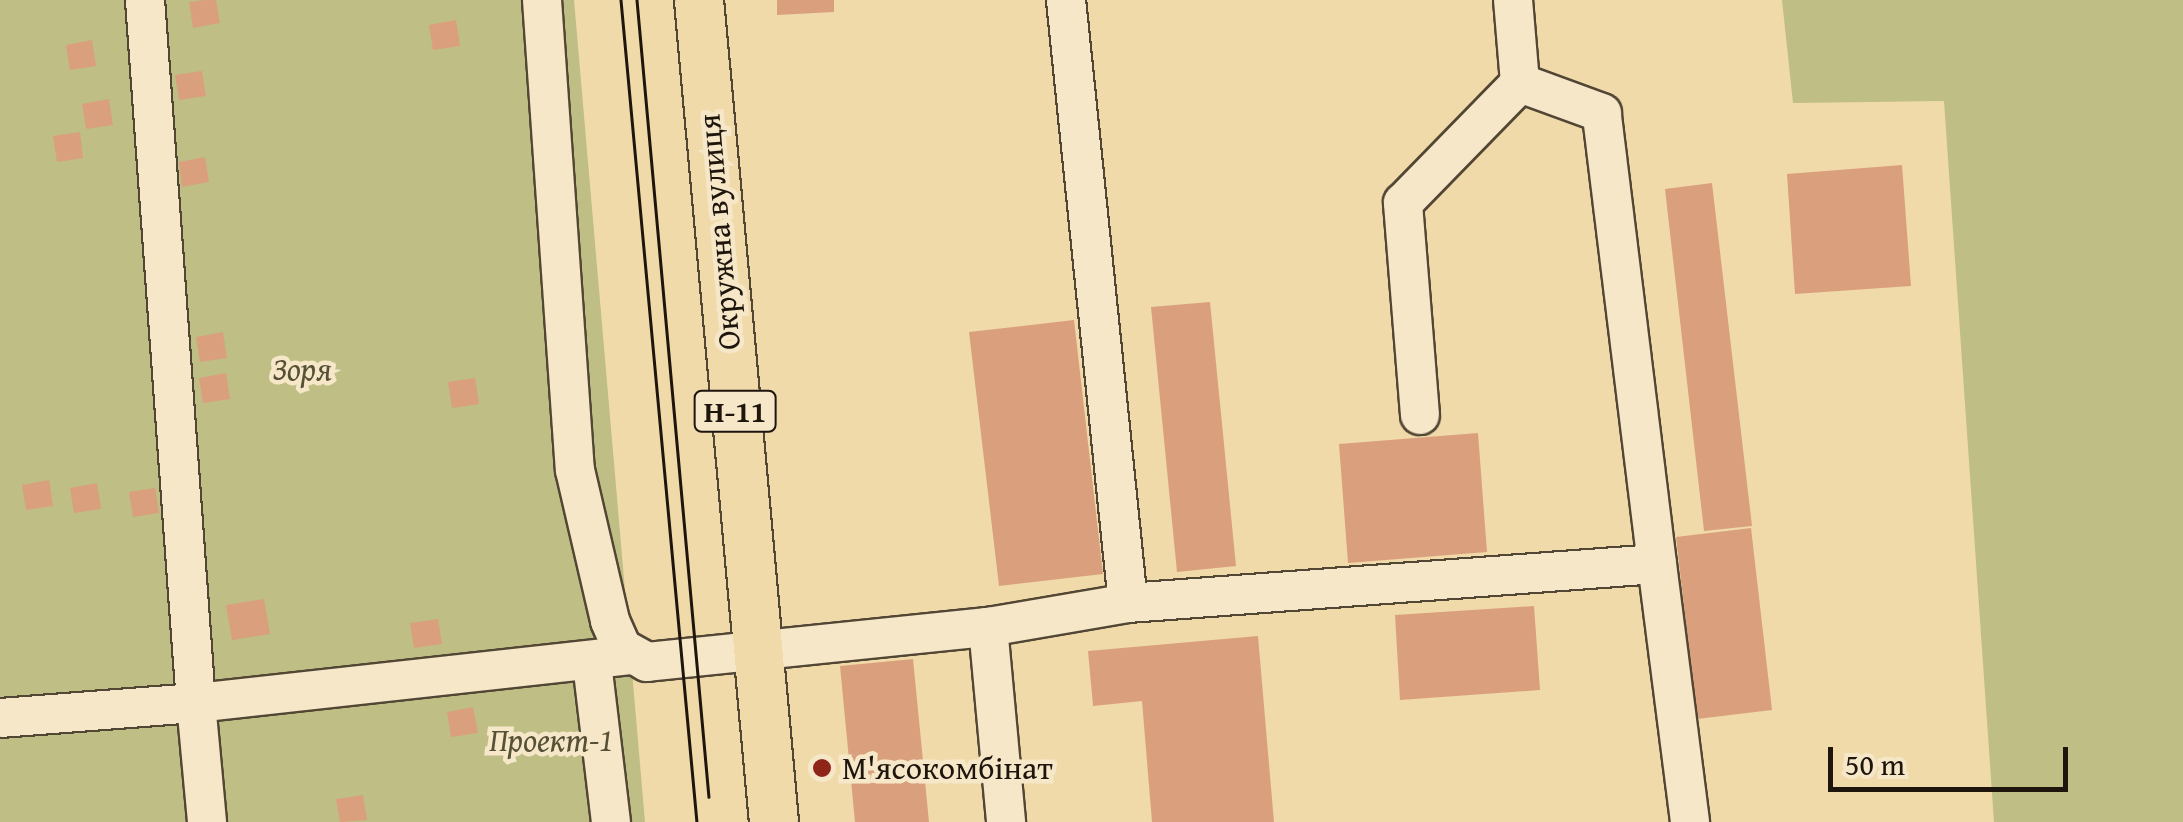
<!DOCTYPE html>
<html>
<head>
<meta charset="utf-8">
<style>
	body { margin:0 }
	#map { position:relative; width:2183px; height:822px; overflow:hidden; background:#f0daaa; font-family:"Gentium Book Plus",serif }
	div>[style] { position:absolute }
	.green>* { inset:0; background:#bebe85 }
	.building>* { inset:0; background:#daa07d }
	.roads { filter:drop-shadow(2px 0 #524634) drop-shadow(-2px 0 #524634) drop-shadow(0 2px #524634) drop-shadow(0 -2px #524634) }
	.minor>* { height:38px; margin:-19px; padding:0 19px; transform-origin:19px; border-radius:19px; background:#f5e7c8 }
	.major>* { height:48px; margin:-24px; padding:0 24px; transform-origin:24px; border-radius:24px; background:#f0daaa }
	.tram>* { height:2.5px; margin:-1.25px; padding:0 1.25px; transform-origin:1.25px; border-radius:1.25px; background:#1e150d }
	.dots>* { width:28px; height:28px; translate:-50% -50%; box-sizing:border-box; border:5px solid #f5e7c8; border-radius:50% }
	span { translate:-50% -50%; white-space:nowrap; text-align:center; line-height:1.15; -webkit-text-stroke:9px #f5e7c8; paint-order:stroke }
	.shield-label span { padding:2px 8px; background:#f5e7c8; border:2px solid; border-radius:8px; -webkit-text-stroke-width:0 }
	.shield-label { font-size:30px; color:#1e150d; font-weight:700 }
	.street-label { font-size:32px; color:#1e150d }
	.park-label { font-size:32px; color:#565037; font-style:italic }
	.poi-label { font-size:32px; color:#1e150d }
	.left { translate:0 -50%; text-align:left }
	.scale { position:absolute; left:1828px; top:747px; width:240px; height:45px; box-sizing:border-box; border:5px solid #1e150d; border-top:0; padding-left:12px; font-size:30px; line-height:35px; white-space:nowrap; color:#1e150d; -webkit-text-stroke:8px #f5e7c8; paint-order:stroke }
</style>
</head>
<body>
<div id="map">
	<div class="green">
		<div style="clip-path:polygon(0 0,574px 0,645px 822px,0 822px)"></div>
		<div style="clip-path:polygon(1782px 0,2183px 0,2183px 822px,1994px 822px,1944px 101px,1793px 103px)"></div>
	</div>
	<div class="building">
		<div style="clip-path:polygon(204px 0,216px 0,220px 23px,193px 28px,189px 2px)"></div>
		<div style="clip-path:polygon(777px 0,834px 0,834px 12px,777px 15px)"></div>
		<div style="clip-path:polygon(456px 20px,460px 46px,433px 50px,429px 25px)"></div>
		<div style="clip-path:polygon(92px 40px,96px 66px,70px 70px,66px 45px)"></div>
		<div style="clip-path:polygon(202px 71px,206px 96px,179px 100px,175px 75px)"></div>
		<div style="clip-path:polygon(109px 99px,113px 125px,86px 129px,82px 104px)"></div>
		<div style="clip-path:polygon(80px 132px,83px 158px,57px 162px,53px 136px)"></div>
		<div style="clip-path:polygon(205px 157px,209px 182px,182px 187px,179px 162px)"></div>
		<div style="clip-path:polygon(1902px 165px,1911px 286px,1795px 294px,1787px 174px)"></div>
		<div style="clip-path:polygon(1712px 183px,1752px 526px,1704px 531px,1665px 189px)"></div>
		<div style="clip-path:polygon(1210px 302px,1236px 566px,1177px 572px,1151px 307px)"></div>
		<div style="clip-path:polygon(1074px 320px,1103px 574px,999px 586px,969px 332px)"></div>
		<div style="clip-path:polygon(223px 332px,227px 358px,200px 362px,196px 337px)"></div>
		<div style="clip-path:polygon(226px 373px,230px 399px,203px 403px,199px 378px)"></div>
		<div style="clip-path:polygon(475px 378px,479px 404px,452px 408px,448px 382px)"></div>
		<div style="clip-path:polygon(1478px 433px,1487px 552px,1348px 563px,1339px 444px)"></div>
		<div style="clip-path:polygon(49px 480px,53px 506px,26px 510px,22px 485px)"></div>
		<div style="clip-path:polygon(97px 483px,101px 509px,74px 513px,70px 488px)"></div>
		<div style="clip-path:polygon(155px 488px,159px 513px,133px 517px,129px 492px)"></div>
		<div style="clip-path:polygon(1751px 528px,1772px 710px,1697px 719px,1676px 537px)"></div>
		<div style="clip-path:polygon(264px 599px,270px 634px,232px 640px,226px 605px)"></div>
		<div style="clip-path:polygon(1534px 606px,1540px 690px,1400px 700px,1395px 615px)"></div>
		<div style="clip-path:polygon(438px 619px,442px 644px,414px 648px,410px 623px)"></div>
		<div style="clip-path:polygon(1258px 636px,1274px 822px,1152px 822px,1142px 701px,1093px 706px,1088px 651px)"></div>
		<div style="clip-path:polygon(913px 659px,929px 822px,855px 822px,840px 666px)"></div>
		<div style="clip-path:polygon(473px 707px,478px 733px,451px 737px,447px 712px)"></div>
		<div style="clip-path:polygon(363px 795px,367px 820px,340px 822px,336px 799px)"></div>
	</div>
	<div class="roads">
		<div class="minor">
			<div style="left:145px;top:0;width:705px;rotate:85.85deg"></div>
			<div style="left:196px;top:703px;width:436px;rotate:-6.3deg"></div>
			<div style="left:542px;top:0;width:471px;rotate:86deg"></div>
			<div style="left:575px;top:470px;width:155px;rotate:76.9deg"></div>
			<div style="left:610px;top:621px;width:30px;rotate:66deg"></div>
			<div style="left:622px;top:648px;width:29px;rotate:29deg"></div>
			<div style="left:647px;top:662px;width:343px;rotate:-5.9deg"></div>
			<div style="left:988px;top:627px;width:142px;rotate:-9.7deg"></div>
			<div style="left:1128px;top:603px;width:606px;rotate:-95.87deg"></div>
			<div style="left:1420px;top:415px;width:213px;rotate:-94.6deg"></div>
			<div style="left:1403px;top:203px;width:168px;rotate:-45.7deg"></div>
			<div style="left:1520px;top:83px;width:83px;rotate:-94.8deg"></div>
			<div style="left:1657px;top:564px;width:260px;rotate:82.7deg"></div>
			<div style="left:1128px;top:603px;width:530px;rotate:-4.22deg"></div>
			<div style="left:1657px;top:564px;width:454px;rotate:-97deg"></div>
			<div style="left:1602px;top:113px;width:87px;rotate:-159.9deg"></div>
			<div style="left:988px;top:627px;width:196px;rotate:84.7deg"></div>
			<div style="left:592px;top:663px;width:160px;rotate:83.2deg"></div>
			<div style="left:0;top:718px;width:197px;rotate:-4.4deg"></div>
			<div style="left:196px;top:703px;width:120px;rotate:84.7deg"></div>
		</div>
		<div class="major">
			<div style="left:699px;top:0;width:825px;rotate:84.79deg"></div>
		</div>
	</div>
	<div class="tram">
		<div style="left:621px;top:0;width:826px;rotate:84.72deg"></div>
		<div style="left:637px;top:0;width:800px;rotate:84.84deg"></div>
	</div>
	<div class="dots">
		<div style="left:822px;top:768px;background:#8f2418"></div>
	</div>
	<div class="shield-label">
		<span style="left:735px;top:411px">Н-11</span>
	</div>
	<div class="street-label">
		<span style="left:719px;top:232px;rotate:-95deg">Окружна вулиця</span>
	</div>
	<div class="park-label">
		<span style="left:302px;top:369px">Зоря</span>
		<span style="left:551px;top:740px">Проект-1</span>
	</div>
	<div class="poi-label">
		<span class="left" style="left:842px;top:768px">М'ясокомбінат</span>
	</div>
	<div class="scale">50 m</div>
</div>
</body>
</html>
